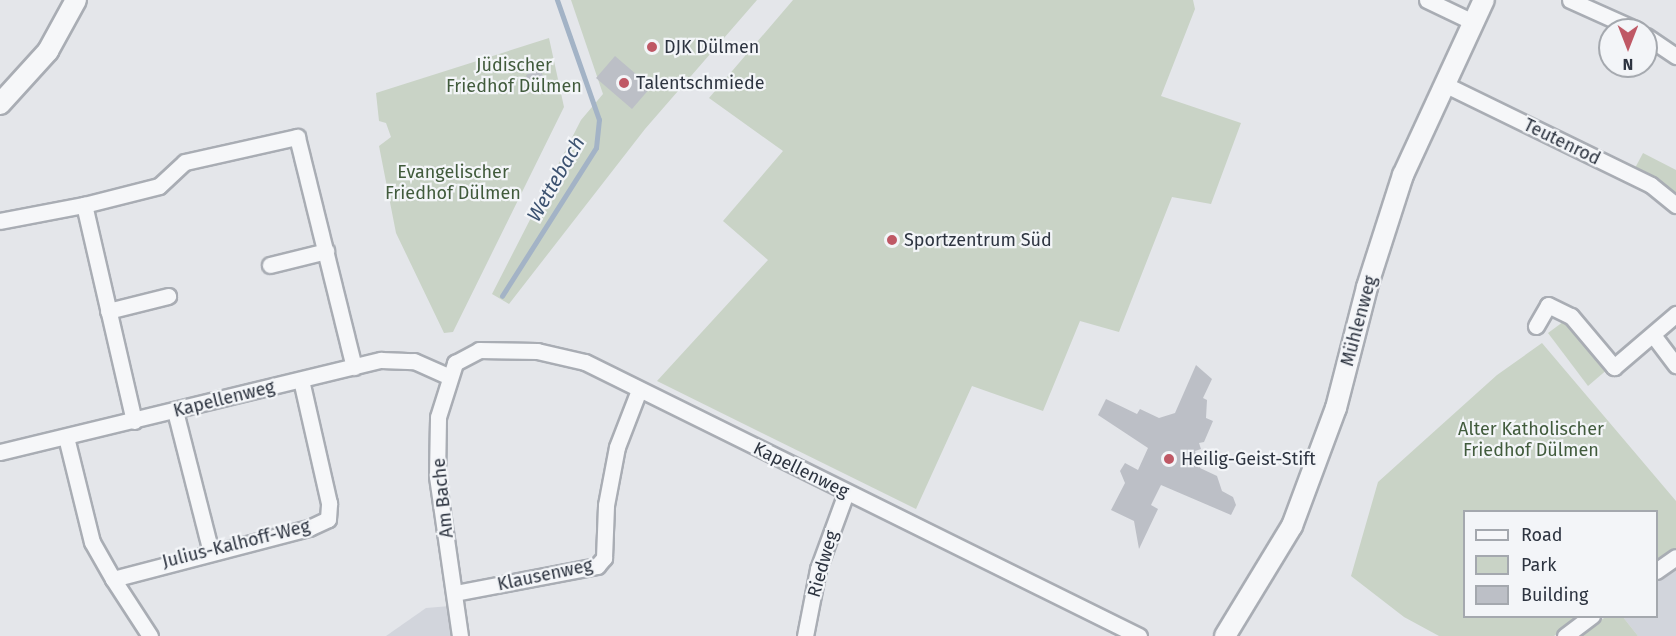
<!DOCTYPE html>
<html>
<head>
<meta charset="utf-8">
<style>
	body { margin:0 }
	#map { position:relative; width:1676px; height:636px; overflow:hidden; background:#e4e6ea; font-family:"Fira Sans",sans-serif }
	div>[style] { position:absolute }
	.built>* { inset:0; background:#d2d5dc }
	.green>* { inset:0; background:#c9d3c6 }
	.stream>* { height:4.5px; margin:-2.25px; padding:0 2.25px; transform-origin:2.25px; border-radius:2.25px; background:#a3b3c6 }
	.building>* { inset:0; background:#bcbfc6 }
	.roads { filter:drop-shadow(2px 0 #a9adb4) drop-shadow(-2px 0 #a9adb4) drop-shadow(0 2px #a9adb4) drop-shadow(0 -2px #a9adb4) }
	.minor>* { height:15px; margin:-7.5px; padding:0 7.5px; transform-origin:7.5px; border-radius:7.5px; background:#f6f7f9 }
	.tertiary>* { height:20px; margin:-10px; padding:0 10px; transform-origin:10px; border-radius:10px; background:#f6f7f9 }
	.dots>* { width:16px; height:16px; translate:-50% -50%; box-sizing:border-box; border:3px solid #f3f5f8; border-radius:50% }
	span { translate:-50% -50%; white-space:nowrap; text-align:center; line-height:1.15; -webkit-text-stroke:4.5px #f3f5f8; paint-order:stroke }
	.poi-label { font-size:18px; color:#2d3440 }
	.left { translate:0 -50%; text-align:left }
	.park-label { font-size:18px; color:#415b3c }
	.street-label { font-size:18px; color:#2d3440 }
	.water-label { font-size:20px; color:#3c5270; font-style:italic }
	.legend { position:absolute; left:1463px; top:510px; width:195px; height:108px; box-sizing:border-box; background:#f3f5f8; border:2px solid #a4a8ae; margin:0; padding:8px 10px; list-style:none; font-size:18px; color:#2d3440 }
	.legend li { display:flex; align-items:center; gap:12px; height:30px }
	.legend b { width:30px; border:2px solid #a4a8ae }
	.north { position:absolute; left:1598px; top:18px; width:60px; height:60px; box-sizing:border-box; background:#f3f5f8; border:2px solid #a4a8ae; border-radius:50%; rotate:180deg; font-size:16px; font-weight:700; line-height:24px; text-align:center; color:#2d3440 }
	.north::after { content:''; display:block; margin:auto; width:21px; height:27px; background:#bf5865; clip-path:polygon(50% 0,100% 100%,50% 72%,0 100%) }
</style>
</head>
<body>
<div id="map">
	<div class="built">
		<div style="clip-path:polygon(1676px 548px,1676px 636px,1638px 636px,1623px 617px,1656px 616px,1657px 563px)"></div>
		<div style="clip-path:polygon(450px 606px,455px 636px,386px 636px,426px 608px)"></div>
	</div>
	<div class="green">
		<div style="clip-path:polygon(571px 0,757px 0,645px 129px,509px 304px,492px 294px,581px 120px,603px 94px)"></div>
		<div style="clip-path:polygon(793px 0,1193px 0,1195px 9px,1161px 96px,1241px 123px,1211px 204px,1172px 197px,1119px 332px,1080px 321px,1043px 411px,972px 386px,916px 509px,657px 381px,768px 260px,723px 221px,783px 151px,709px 98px)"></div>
		<div style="clip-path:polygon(549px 38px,564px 107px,453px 332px,444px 333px,396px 233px,379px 146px,391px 137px,386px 123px,379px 121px,376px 93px)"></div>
		<div style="clip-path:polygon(1643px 153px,1676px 170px,1676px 196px,1634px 170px)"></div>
		<div style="clip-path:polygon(1567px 319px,1609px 368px,1588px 386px,1548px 333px)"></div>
		<div style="clip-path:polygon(1542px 343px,1676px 501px,1676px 548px,1657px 563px,1656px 512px,1464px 512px,1464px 616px,1582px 617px,1554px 636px,1439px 636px,1404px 617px,1351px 576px,1378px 482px,1497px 375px)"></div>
		<div style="clip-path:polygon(1607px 616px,1623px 617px,1638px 636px,1578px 636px)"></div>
	</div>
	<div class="stream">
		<div style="left:502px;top:296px;width:175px;rotate:-57.6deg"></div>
		<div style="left:596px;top:148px;width:28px;rotate:-84deg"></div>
		<div style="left:599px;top:120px;width:127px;rotate:-109.3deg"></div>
	</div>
	<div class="building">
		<div style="clip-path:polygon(615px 56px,651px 87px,632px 109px,596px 78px)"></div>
		<div style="clip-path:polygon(540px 69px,545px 81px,530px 87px,526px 75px)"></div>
		<div style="clip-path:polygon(1196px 365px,1212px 379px,1203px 398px,1207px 400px,1206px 418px,1213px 421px,1204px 442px,1199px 443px,1201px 449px,1195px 451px,1200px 468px,1217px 476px,1222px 491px,1233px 497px,1236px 505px,1231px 515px,1161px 485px,1151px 505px,1158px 509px,1139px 549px,1134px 521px,1111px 510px,1125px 483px,1120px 471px,1125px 463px,1138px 470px,1148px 448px,1098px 415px,1106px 399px,1137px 414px,1140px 409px,1159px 418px,1175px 413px)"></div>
	</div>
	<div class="roads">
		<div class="minor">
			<div style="left:1427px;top:0;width:51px;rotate:25.6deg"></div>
			<div style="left:1570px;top:0;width:73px;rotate:24.1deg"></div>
			<div style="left:1646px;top:36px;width:36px;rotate:34deg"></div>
			<div style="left:1444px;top:84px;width:230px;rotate:26deg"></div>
			<div style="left:1651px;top:185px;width:32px;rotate:39deg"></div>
			<div style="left:0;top:221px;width:86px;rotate:-10.8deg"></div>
			<div style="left:270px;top:265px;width:58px;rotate:-14deg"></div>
			<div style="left:108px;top:311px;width:62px;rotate:-14deg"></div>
			<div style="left:1536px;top:326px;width:24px;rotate:-60deg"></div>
			<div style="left:1548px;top:305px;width:25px;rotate:26deg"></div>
			<div style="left:1571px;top:316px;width:67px;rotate:49.9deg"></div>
			<div style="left:1614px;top:367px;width:82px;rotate:-40.5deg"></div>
			<div style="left:1653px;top:335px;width:38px;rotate:53deg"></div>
			<div style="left:175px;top:411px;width:146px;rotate:75.7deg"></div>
			<div style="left:134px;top:421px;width:222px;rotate:-103deg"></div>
			<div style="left:84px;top:205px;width:77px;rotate:-14.2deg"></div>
			<div style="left:159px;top:186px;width:35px;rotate:-43deg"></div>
			<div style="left:185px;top:162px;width:115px;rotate:-12.6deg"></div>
			<div style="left:297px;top:137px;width:237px;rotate:76.1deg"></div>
			<div style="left:66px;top:437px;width:108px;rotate:76.1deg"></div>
			<div style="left:92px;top:542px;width:43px;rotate:60.4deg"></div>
			<div style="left:113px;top:579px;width:203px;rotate:-14.6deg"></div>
			<div style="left:309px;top:528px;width:21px;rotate:-25deg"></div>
			<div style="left:328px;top:519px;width:16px;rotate:-86deg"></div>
			<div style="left:329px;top:503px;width:126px;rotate:-102.8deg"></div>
			<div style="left:0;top:452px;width:392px;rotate:-13.6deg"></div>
			<div style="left:381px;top:360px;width:33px;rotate:2deg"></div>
			<div style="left:414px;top:361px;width:36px;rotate:24deg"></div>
			<div style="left:1656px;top:571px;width:24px;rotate:-35deg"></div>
			<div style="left:113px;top:579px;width:68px;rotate:57deg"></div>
			<div style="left:455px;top:593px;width:145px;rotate:-10.8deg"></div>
			<div style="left:597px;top:566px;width:11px;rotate:-49deg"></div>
			<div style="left:604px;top:558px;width:53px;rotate:-87.8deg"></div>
			<div style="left:606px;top:505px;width:59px;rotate:-79.3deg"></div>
			<div style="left:617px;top:447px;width:61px;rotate:-68.9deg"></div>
			<div style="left:460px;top:636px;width:162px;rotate:-98.2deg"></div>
			<div style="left:437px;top:476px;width:59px;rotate:-89deg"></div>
			<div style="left:438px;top:417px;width:57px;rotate:-72.5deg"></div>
			<div style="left:455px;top:363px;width:27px;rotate:-28deg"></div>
			<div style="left:479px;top:350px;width:58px;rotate:1deg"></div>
			<div style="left:537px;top:351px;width:49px;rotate:12.9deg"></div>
			<div style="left:585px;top:362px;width:618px;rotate:26.32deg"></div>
			<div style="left:805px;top:636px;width:68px;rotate:-79deg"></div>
			<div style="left:818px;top:569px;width:81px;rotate:-69.8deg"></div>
			<div style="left:1565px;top:636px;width:34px;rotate:-37deg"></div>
		</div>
		<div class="tertiary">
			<div style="left:0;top:104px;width:72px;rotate:-47.8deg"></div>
			<div style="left:48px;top:51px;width:58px;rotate:-61.2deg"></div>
			<div style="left:1225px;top:636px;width:129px;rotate:-58.7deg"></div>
			<div style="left:1292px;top:526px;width:126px;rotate:-69.6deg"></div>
			<div style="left:1336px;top:408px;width:125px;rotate:-75.6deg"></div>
			<div style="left:1367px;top:287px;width:118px;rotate:-72.2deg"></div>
			<div style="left:1403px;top:175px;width:193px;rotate:-65.2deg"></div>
		</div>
	</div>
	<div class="dots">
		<div style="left:652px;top:47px;background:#bf5865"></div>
		<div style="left:624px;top:83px;background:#bf5865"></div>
		<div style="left:892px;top:240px;background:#bf5865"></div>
		<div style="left:1169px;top:459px;background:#bf5865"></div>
	</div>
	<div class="poi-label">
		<span class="left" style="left:664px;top:47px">DJK Dülmen</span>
		<span class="left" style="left:636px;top:83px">Talentschmiede</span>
		<span class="left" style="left:904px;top:240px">Sportzentrum Süd</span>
		<span class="left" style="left:1181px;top:459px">Heilig-Geist-Stift</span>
	</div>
	<div class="park-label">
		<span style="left:514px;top:76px">Jüdischer<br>Friedhof Dülmen</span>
		<span style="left:453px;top:183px">Evangelischer<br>Friedhof Dülmen</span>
		<span style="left:1531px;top:440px">Alter Katholischer<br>Friedhof Dülmen</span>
	</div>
	<div class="street-label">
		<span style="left:1562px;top:142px;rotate:26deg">Teutenrod</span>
		<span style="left:1359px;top:321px;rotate:-75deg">Mühlenweg</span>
		<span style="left:224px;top:399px;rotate:-14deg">Kapellenweg</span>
		<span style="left:801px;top:470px;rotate:26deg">Kapellenweg</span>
		<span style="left:443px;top:498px;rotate:-96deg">Am Bache</span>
		<span style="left:236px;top:544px;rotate:-14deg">Julius-Kalhoff-Weg</span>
		<span style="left:823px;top:564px;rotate:-74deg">Riedweg</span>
		<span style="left:545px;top:575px;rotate:-12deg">Klausenweg</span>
	</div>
	<div class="water-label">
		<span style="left:556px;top:179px;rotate:-60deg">Wettebach</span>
	</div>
	<ul class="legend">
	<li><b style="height:8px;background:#f6f7f9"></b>Road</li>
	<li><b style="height:16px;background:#c9d3c6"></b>Park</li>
	<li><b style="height:16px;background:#bcbfc6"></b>Building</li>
	</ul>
	<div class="north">N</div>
</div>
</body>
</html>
